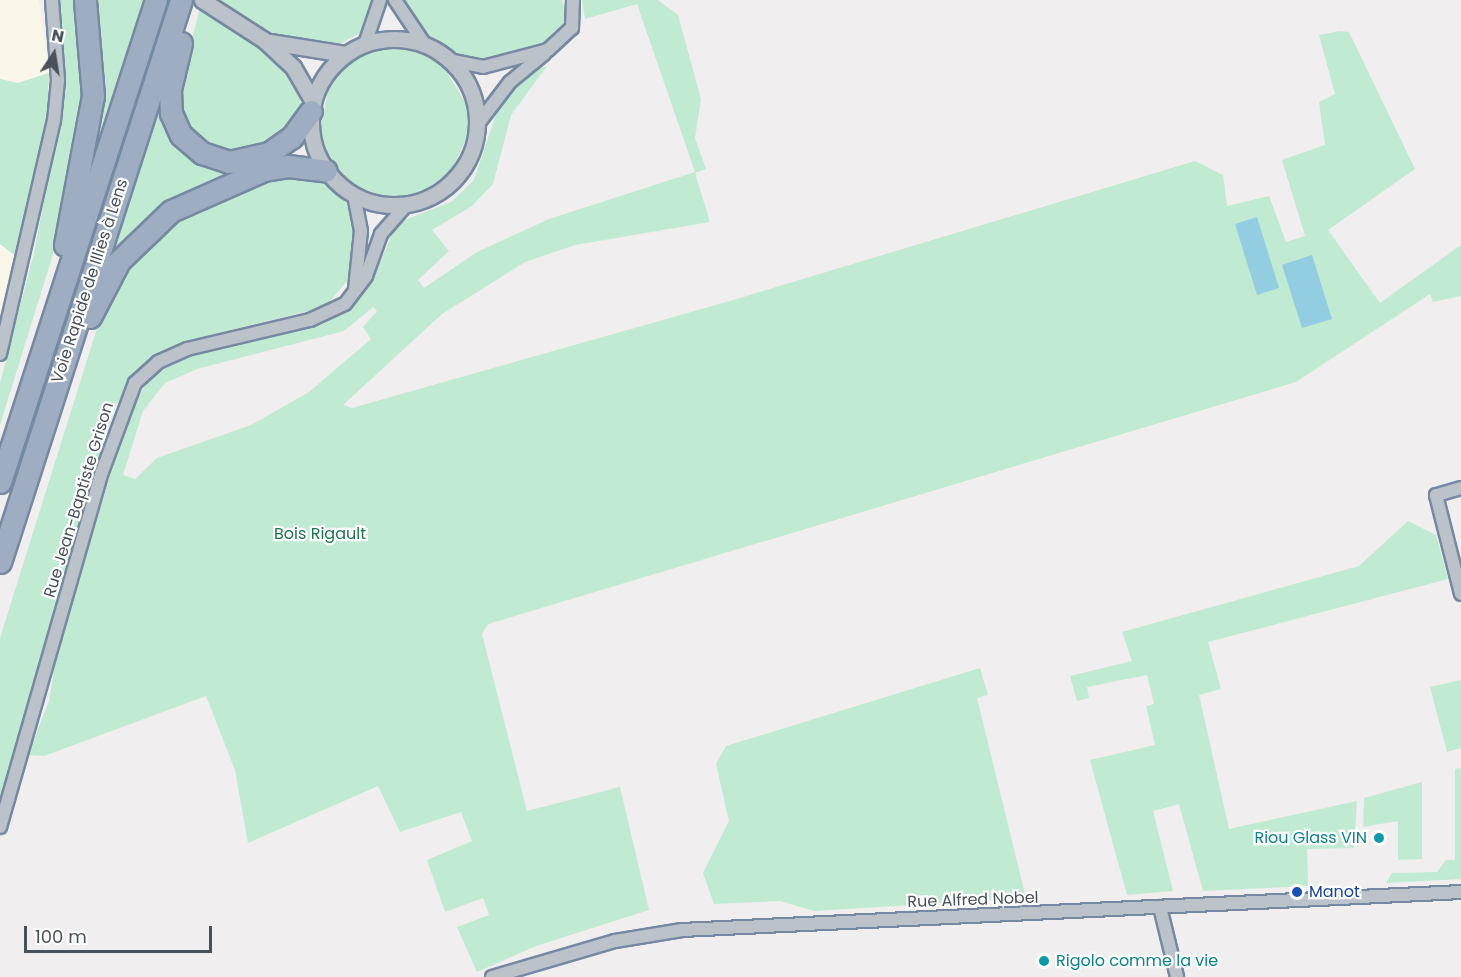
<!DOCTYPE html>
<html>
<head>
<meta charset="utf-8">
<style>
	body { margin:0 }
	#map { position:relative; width:1461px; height:977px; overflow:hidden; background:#f0eeee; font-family:Poppins,sans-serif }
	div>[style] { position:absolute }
	.commercial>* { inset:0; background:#faf6e9 }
	.green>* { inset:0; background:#c1ead3 }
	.water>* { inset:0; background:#93cde2 }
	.roads { filter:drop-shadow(2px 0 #7689a3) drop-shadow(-2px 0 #7689a3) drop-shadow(0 2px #7689a3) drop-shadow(0 -2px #7689a3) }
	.minor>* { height:12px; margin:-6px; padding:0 6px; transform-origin:6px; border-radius:6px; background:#bbc2c9 }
	.tertiary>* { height:15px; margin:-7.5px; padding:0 7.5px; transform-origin:7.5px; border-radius:7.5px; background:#bbc2c9 }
	.tertiary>.ring { margin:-7.5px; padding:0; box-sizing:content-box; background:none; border:15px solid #bbc2c9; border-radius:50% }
	.trunk>* { height:21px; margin:-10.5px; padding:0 10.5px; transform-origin:10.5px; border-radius:10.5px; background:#9eadc1 }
	.dots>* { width:16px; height:16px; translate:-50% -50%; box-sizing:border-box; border:3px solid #fff; border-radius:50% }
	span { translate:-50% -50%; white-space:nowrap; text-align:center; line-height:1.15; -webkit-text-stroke:4.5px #fff; paint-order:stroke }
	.street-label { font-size:16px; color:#485059 }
	.park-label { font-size:16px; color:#21734f }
	.culture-label { font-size:16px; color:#0d838f }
	.right { translate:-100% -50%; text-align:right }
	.left { translate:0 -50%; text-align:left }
	.transit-label { font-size:16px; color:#164399 }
	.north { position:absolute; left:24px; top:24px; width:60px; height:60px; -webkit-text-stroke:4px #fff; paint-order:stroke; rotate:12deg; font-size:16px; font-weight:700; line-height:24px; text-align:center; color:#485059 }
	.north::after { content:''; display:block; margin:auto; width:21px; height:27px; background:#485059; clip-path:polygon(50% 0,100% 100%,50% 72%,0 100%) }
	.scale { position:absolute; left:24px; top:926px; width:188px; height:27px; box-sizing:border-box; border:3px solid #485059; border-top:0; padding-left:8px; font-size:18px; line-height:21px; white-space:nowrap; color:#485059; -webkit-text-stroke:4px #fff; paint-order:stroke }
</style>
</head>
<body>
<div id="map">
	<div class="commercial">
		<div style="clip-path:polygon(0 0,39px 0,49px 73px,17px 83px,0 79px)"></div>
		<div style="clip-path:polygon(0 244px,17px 257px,0 316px)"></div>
	</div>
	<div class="green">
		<div style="clip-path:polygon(60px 0,81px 0,89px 58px,63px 222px,0 425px,0 383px,34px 253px,59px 123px,64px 79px)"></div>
		<div style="clip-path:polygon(91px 0,144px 0,89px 175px)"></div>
		<div style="clip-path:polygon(216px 0,376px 0,366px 30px,334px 47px,280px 39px)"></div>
		<div style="clip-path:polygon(402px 0,562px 0,567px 17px,553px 39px,521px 54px,473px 61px,424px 35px)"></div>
		<div style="clip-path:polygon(evenodd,582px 0,658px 0,678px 15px,701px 99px,695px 138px,706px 169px,695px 173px,710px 222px,575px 245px,525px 262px,442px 314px,343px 405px,352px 408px,730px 301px,1195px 161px,1223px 175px,1227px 206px,1269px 196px,1286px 242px,1305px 236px,1282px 160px,1325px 145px,1319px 102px,1335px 94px,1319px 35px,1339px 31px,1349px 32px,1415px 169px,1328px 230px,1380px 303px,1461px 245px,1461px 296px,1433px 302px,1430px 294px,1296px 382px,488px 624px,482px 634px,527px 811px,620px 787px,649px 910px,536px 946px,477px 972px,457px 927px,489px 915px,483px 898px,445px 912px,427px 860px,472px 841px,461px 812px,400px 832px,378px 786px,248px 843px,235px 770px,206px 696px,44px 756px,28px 755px,49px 701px,56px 657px,127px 418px,148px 380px,180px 359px,321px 325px,353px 307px,373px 278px,397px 223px,451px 202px,474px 180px,499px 105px,536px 69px,547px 66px,511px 115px,493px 184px,472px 206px,432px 230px,449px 251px,418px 280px,424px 288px,477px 252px,549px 219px,695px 172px,637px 4px,585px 19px,582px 0,373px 307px,377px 311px,363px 327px,371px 339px,309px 392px,251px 425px,157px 458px,135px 479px,123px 475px,143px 411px,165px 383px,197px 369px,344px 331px,373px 307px)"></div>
		<div style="clip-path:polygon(200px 8px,290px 70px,303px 108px,294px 125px,267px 144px,231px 153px,189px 131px,178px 91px)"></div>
		<div style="clip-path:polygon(382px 47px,405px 47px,439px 60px,467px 105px,469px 132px,452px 170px,425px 190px,404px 196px,380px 195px,352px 184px,332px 164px,320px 131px,330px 81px,363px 53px)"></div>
		<div style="clip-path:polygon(49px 73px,47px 119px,17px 257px,0 244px,0 79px,18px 83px)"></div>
		<div style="clip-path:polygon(161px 99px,170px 127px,244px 167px,109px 261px)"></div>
		<div style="clip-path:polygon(279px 171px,317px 175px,349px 206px,358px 234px,352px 275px,325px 307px,190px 340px,151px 358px,131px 379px,115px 407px,0 801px,0 638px,103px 309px,127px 268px,160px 232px,194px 207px)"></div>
		<div style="clip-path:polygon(1408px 521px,1436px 535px,1448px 579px,1208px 642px,1221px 689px,1199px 695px,1229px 829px,1357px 801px,1354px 848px,1307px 849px,1308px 886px,1203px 891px,1179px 804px,1153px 811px,1173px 891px,1127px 895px,1090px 760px,1155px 745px,1146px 706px,1154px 704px,1147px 675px,1087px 687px,1089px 698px,1077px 701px,1070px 676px,1132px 661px,1122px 632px,1359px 566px)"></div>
		<div style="clip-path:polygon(980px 668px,988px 695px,977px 698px,1026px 898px,814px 911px,780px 901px,714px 904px,703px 873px,729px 821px,716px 764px,726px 746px)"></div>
		<div style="clip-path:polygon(1461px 680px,1461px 748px,1447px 752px,1430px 687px)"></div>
		<div style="clip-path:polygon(1461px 768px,1461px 879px,1386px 883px,1392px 873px,1437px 872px,1446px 860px,1455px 860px,1455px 769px)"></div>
		<div style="clip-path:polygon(1422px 782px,1422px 859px,1398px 860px,1398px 821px,1363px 827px,1364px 798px)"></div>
	</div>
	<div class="water">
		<div style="clip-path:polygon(1257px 217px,1279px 288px,1257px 295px,1235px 224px)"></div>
		<div style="clip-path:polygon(1312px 255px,1332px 319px,1302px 328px,1282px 265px)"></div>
	</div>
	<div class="roads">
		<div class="minor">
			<div style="left:395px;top:0;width:54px;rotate:56.3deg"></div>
			<div style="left:365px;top:44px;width:46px;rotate:-71.2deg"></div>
			<div style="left:448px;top:60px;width:36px;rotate:11deg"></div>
			<div style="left:483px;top:67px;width:67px;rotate:-14.7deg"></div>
			<div style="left:548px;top:50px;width:33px;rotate:-43deg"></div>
			<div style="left:572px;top:28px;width:28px;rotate:-88deg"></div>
			<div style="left:477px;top:125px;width:54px;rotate:-52.5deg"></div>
			<div style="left:510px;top:82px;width:45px;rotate:-39.6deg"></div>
			<div style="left:354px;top:195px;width:37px;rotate:79deg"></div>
			<div style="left:361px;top:231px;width:58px;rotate:95.9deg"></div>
			<div style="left:0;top:354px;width:239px;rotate:-77deg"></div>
			<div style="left:54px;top:121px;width:41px;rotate:-84.4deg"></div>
			<div style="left:58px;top:80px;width:80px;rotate:-94.3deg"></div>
			<div style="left:1461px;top:488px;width:26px;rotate:164deg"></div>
			<div style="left:1436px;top:495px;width:102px;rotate:75.8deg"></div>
			<div style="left:0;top:827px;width:369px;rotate:-74deg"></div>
			<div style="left:102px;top:472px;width:95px;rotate:-69.7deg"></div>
			<div style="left:135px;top:383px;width:31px;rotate:-42deg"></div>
			<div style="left:158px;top:362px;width:32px;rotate:-24deg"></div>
			<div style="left:187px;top:349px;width:126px;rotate:-13.3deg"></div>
			<div style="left:310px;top:320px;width:38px;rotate:-25deg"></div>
			<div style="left:345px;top:304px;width:35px;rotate:-53deg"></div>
			<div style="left:366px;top:276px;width:45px;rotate:-70.3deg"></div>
			<div style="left:381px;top:234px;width:40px;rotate:-49deg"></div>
			<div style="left:1160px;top:907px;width:72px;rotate:76.3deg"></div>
			<div style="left:492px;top:977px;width:128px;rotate:-16.3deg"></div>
			<div style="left:615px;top:941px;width:68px;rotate:-9.3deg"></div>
			<div style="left:682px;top:930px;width:780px;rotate:-2.79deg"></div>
		</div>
		<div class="tertiary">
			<div style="left:202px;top:0;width:74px;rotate:32.8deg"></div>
			<div style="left:264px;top:40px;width:40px;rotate:43deg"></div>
			<div style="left:293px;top:67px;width:39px;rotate:60deg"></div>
			<div class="ring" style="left:311px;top:39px;width:151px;height:151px"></div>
			<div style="left:270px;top:42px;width:76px;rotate:9.1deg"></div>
		</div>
		<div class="trunk">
			<div style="left:181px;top:43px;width:47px;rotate:103.4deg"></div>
			<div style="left:170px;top:89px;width:24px;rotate:88deg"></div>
			<div style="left:171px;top:113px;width:24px;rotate:66deg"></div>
			<div style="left:181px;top:135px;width:28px;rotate:41deg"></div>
			<div style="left:202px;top:153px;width:28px;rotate:18deg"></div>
			<div style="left:229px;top:162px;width:41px;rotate:-12.7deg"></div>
			<div style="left:269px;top:153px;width:28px;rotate:-35deg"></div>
			<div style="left:292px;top:137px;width:32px;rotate:-54deg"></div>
			<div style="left:65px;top:245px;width:152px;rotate:-79.4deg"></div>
			<div style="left:93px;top:96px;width:96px;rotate:-94.8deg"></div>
			<div style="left:90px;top:317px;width:63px;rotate:-62.6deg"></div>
			<div style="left:119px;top:261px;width:72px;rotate:-43.9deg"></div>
			<div style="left:171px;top:211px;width:102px;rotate:-23.8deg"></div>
			<div style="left:264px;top:170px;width:24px;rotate:-9deg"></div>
			<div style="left:288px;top:166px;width:38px;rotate:7deg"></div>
			<div style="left:0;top:482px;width:507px;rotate:-72.07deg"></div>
			<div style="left:0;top:562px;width:590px;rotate:-72.15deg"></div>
		</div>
	</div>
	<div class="dots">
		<div style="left:1379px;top:838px;background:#0f9aa8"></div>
		<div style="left:1297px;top:892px;background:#1a4fb4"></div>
		<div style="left:1044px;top:961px;background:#0f9aa8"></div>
	</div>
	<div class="street-label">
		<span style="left:90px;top:281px;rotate:-72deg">Voie Rapide de Illies à Lens</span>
		<span style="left:79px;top:500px;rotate:-73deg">Rue Jean-Baptiste Grison</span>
		<span style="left:973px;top:900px;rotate:-2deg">Rue Alfred Nobel</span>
	</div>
	<div class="park-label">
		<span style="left:320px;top:534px">Bois Rigault</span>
	</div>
	<div class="culture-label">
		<span class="right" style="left:1367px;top:838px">Riou Glass VIN</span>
		<span class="left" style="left:1056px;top:961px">Rigolo comme la vie</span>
	</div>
	<div class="transit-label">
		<span class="left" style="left:1309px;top:892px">Manot</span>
	</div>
	<div class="north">N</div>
	<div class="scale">100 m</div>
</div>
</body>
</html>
